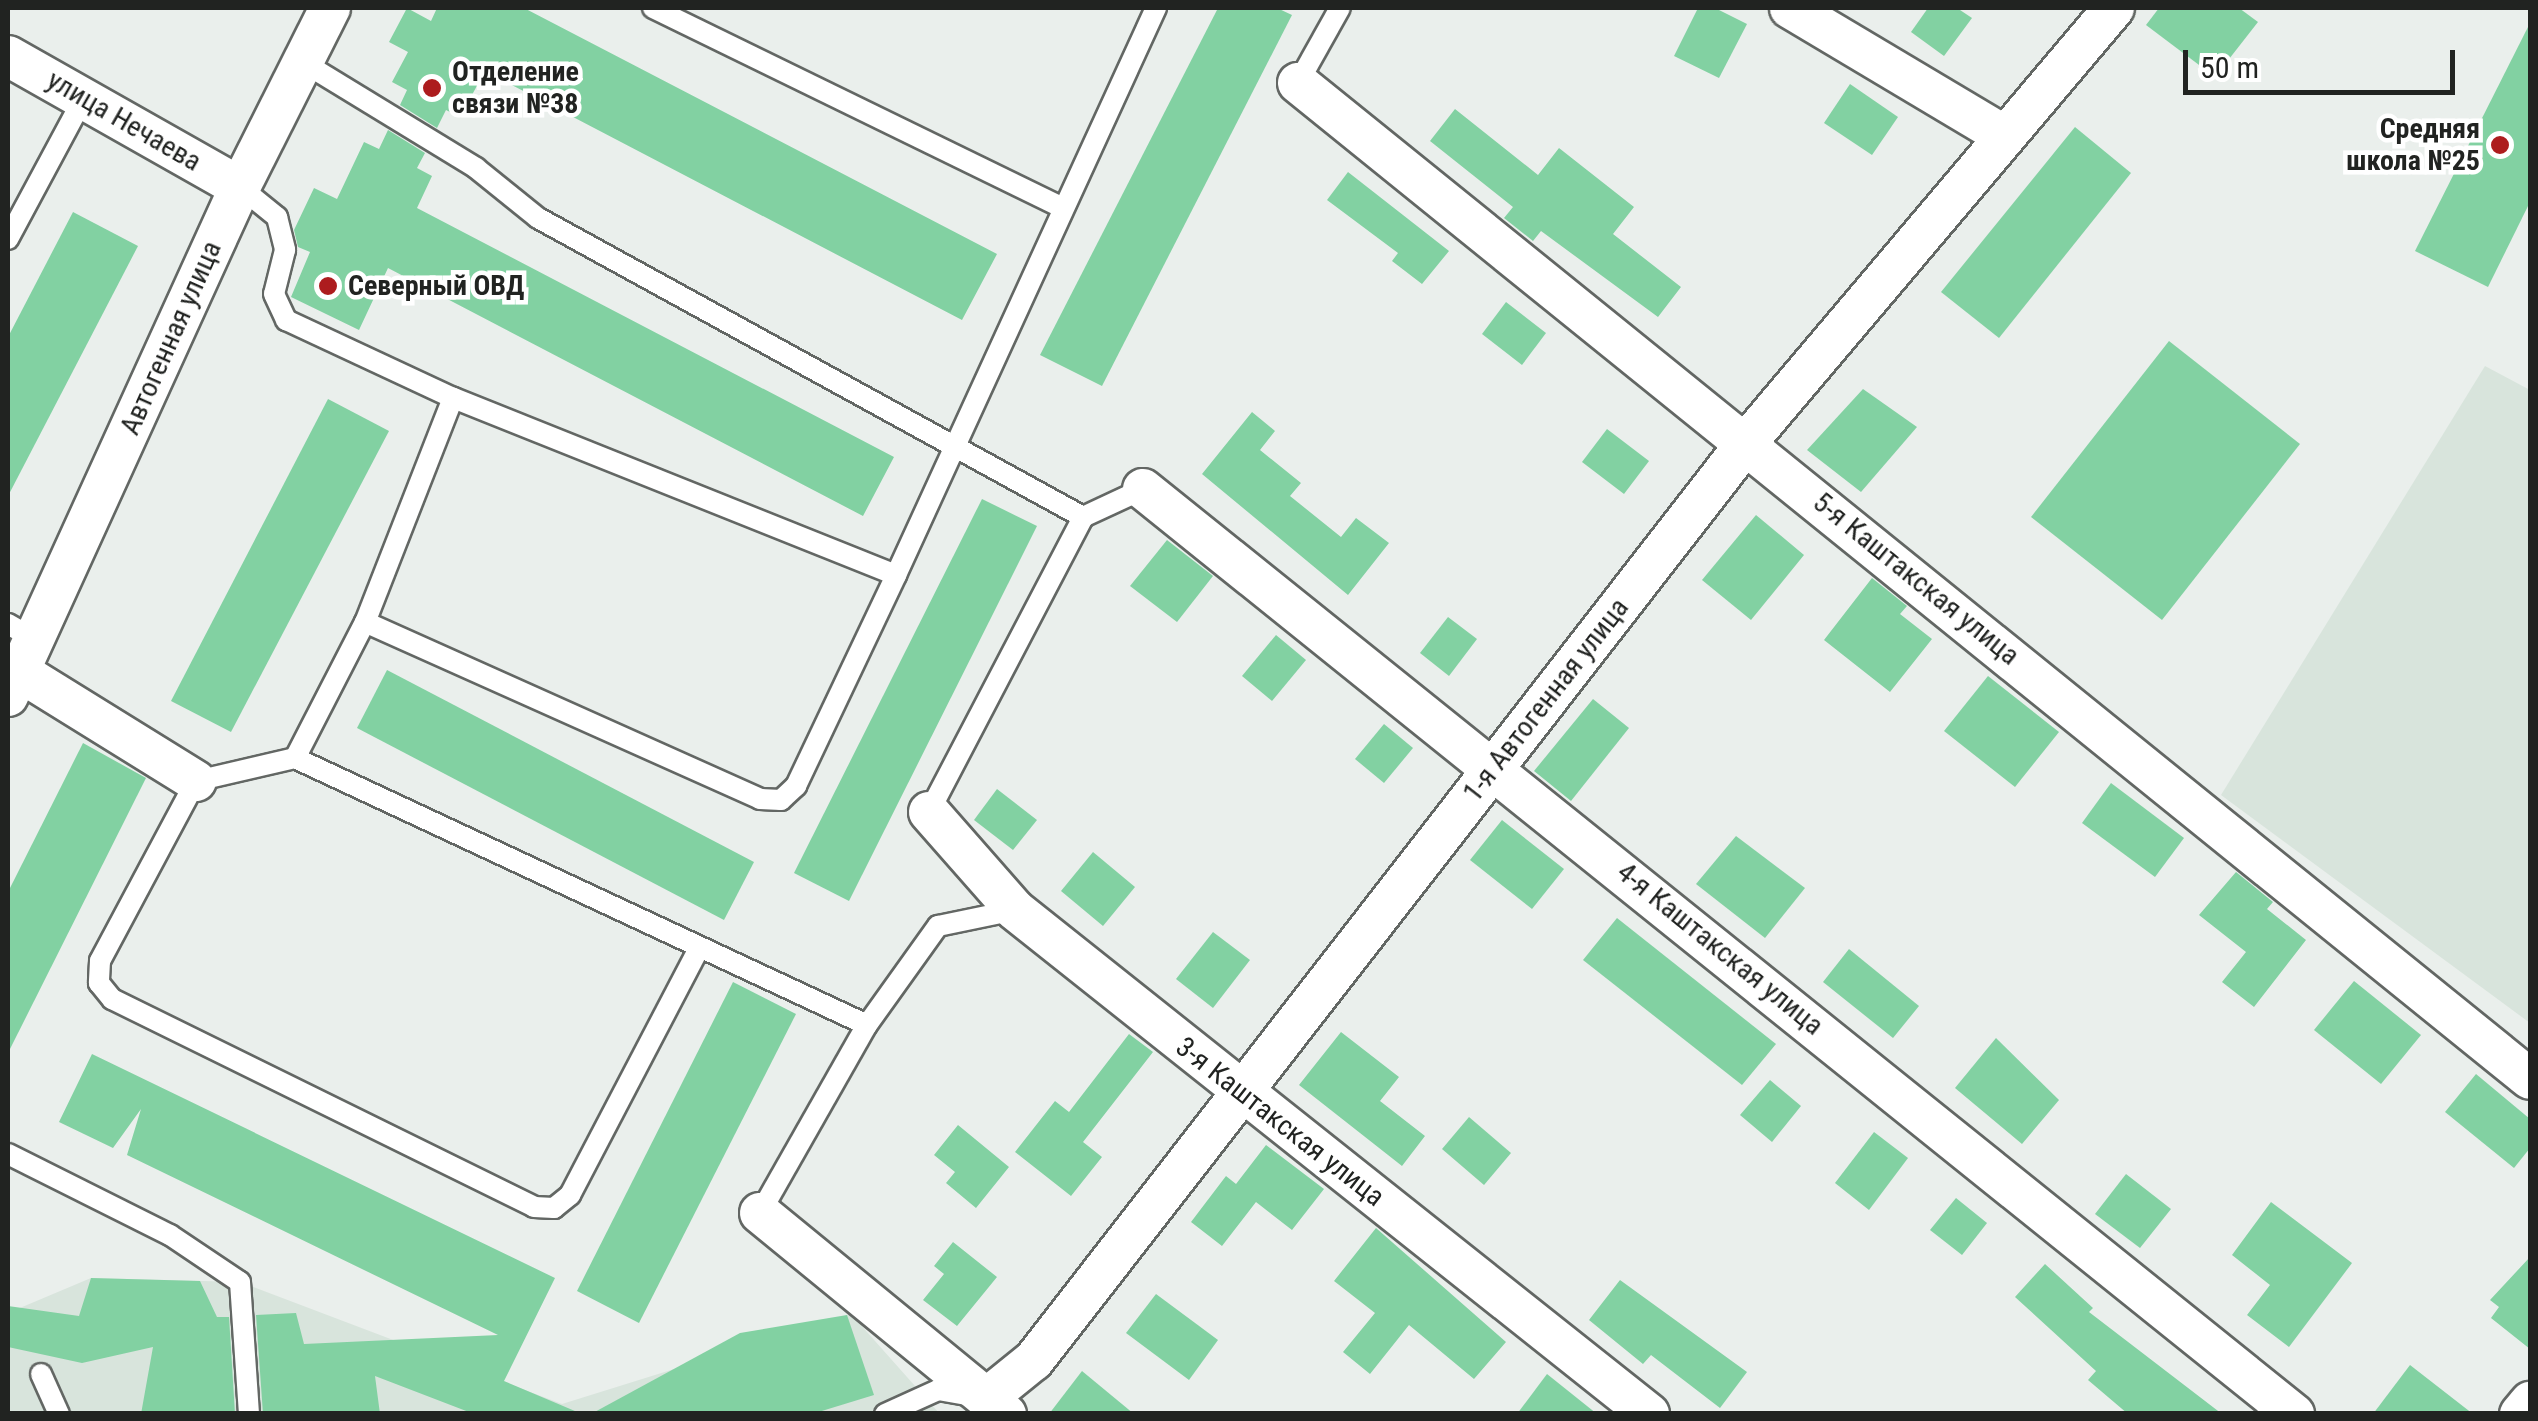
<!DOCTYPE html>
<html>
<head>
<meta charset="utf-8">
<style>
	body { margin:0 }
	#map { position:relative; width:2538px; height:1421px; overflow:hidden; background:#eaefec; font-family:"Roboto Condensed",sans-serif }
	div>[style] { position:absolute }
	.built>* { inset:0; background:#d8e4dc }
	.building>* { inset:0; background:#82d1a2 }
	.roads { filter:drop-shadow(2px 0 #636764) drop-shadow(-2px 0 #636764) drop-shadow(0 2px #636764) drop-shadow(0 -2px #636764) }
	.lane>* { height:20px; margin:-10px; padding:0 10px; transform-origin:10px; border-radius:10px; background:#fff }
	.street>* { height:40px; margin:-20px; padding:0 20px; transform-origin:20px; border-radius:20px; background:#fff }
	.dots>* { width:28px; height:28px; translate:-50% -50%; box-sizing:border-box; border:5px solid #fff; border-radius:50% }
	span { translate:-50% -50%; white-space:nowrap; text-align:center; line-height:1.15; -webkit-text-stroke:9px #fff; paint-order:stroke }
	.poi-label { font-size:28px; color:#212321; font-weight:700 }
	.left { translate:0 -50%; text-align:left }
	.right { translate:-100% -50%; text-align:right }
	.street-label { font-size:28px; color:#212321 }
	.frame { position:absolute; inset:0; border:10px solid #212321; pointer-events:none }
	.scale { position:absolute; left:2183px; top:50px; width:272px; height:45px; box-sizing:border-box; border:5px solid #212321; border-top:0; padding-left:12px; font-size:30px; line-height:35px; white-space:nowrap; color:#212321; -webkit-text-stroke:8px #fff; paint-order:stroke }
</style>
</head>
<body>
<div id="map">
	<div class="built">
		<div style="clip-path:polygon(2485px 366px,2530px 390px,2530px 1023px,2221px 795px)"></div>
		<div style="clip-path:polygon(91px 1278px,240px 1282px,562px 1404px,851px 1314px,939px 1413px,8px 1414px,8px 1313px)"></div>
	</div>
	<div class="building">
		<div style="clip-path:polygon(407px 8px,431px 21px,437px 8px,524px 8px,997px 254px,962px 320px,485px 71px,460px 117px,446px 110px,437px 128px,400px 105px,407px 90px,392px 82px,408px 52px,389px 42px)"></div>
		<div style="clip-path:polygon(1218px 8px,1277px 8px,1292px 15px,1102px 386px,1040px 355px)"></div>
		<div style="clip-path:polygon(1698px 8px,1715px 8px,1747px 24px,1719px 78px,1674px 56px)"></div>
		<div style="clip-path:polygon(1928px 8px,1957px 8px,1972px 18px,1944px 56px,1911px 32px)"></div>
		<div style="clip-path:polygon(2159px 8px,2239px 8px,2258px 22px,2215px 77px,2146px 25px)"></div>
		<div style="clip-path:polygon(2530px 23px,2530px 202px,2488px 287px,2415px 251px)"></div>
		<div style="clip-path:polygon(1850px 84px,1898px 117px,1872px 155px,1824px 123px)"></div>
		<div style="clip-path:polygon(1455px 109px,1538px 175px,1559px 148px,1634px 207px,1613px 234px,1681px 287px,1658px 317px,1541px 231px,1533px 241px,1504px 218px,1513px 207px,1430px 141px)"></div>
		<div style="clip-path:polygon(2075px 127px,2131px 173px,1999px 338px,1941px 292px)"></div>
		<div style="clip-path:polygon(388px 130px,425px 153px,417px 168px,432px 176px,417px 208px,894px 457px,863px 516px,388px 268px,359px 330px,291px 297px,310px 252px,298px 247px,294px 230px,314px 188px,337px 199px,364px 142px,379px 149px)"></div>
		<div style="clip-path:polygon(1348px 172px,1449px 251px,1422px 284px,1392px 261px,1398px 253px,1327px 200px)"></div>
		<div style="clip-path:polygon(73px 212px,138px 246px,8px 496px,8px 337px)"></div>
		<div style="clip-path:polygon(1506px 302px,1546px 333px,1522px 365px,1482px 334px)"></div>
		<div style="clip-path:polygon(2169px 341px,2300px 444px,2162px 620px,2031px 517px)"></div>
		<div style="clip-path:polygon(1863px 389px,1917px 427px,1861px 492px,1807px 450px)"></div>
		<div style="clip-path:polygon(328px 399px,389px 431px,231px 732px,171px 701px)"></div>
		<div style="clip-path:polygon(1252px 412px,1275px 431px,1260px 450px,1301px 483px,1290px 496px,1341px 537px,1356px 518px,1389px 543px,1348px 595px,1202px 474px)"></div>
		<div style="clip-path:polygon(1607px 429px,1649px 461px,1624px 494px,1582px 462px)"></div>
		<div style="clip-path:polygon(982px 499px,1037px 526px,849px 901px,794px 873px)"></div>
		<div style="clip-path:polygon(1756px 515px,1804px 555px,1751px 620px,1702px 580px)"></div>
		<div style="clip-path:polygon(1167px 540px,1213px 576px,1177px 622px,1130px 586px)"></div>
		<div style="clip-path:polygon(1872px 578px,1907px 606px,1900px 614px,1932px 639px,1890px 692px,1824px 640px)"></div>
		<div style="clip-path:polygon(1448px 617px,1477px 639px,1449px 676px,1420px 653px)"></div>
		<div style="clip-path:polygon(1276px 635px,1306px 660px,1272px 701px,1242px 676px)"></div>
		<div style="clip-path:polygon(387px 670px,754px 862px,724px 920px,357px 728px)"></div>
		<div style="clip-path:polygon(1988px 676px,2059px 732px,2015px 787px,1944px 731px)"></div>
		<div style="clip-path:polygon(1593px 699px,1629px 728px,1571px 801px,1534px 771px)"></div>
		<div style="clip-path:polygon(1384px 724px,1413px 748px,1384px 783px,1355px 759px)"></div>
		<div style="clip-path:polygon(83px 743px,146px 778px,8px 1053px,8px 892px)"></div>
		<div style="clip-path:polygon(2111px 783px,2184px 838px,2155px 877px,2082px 823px)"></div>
		<div style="clip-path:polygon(997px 789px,1037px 820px,1013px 850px,974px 820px)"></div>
		<div style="clip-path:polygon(1502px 820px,1564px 869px,1532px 909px,1470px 860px)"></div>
		<div style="clip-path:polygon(1736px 836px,1805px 888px,1765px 938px,1696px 884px)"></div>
		<div style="clip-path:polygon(1093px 852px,1135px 887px,1103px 926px,1061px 891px)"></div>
		<div style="clip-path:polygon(2236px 872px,2273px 902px,2267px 909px,2306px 940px,2254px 1007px,2222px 982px,2246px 952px,2199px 915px)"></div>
		<div style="clip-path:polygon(1617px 918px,1776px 1044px,1742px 1085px,1583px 960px)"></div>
		<div style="clip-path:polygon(1213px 932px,1250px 960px,1213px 1008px,1176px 979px)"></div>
		<div style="clip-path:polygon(1849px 949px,1919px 1006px,1893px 1038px,1823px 982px)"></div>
		<div style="clip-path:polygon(2354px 981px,2421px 1035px,2381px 1084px,2314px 1030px)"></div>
		<div style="clip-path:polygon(733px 982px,796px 1014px,639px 1323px,577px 1291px)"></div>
		<div style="clip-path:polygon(1341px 1032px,1399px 1077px,1380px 1101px,1425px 1136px,1402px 1166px,1299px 1085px)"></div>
		<div style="clip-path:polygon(1129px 1034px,1153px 1052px,1083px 1142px,1102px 1157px,1071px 1196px,1015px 1152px,1055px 1101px,1069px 1112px)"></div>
		<div style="clip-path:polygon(1996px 1038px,2059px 1100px,2022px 1144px,1955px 1088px)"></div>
		<div style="clip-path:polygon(92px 1054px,555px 1278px,504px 1381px,582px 1414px,474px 1414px,375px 1376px,380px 1414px,263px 1414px,256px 1315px,296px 1313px,304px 1344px,498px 1335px,127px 1155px,141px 1109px,113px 1148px,59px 1122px)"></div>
		<div style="clip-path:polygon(2476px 1074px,2530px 1119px,2530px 1148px,2514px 1168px,2445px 1112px)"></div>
		<div style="clip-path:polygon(1770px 1080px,1801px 1106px,1772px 1142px,1740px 1115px)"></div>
		<div style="clip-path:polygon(1469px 1117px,1511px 1153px,1484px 1185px,1442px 1149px)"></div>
		<div style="clip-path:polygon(958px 1125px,1009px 1167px,976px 1208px,946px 1183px,955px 1172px,934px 1155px)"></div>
		<div style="clip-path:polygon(1874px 1132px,1908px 1158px,1869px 1210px,1835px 1183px)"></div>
		<div style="clip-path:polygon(1266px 1145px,1324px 1189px,1292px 1230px,1256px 1202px,1222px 1246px,1191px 1222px,1226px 1176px,1236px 1184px)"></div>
		<div style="clip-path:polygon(2126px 1174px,2171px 1209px,2140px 1248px,2095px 1214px)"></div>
		<div style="clip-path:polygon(1956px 1198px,1987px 1223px,1962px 1255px,1930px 1230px)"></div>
		<div style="clip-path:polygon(2271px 1202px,2352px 1263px,2289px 1347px,2247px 1315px,2270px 1285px,2232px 1255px)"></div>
		<div style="clip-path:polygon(1376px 1228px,1506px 1342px,1474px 1379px,1409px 1325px,1370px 1374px,1343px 1352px,1375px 1313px,1334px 1281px)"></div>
		<div style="clip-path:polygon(953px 1242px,997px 1277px,957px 1326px,923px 1300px,944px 1274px,934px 1266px)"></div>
		<div style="clip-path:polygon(2530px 1257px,2530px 1349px,2491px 1318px,2499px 1307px,2490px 1300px)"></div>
		<div style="clip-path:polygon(2045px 1264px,2093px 1308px,2089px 1312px,2222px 1414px,2128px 1414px,2088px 1380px,2096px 1371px,2015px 1297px)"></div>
		<div style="clip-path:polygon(91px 1278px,200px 1281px,217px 1317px,229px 1317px,235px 1414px,141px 1414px,153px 1347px,82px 1363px,8px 1347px,8px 1306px,79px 1316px)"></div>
		<div style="clip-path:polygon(1620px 1280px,1747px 1372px,1720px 1408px,1651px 1355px,1643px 1364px,1589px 1320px)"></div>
		<div style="clip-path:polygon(1156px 1294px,1218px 1340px,1189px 1380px,1126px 1333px)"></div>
		<div style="clip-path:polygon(847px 1315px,874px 1395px,812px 1414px,591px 1414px,740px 1333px)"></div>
		<div style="clip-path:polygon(2410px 1365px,2473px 1414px,2373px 1414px)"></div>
		<div style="clip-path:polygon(1082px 1371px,1134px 1414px,1049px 1414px)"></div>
		<div style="clip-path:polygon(1547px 1374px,1597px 1414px,1517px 1414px)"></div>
	</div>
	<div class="roads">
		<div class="lane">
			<div style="left:653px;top:8px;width:456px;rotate:26deg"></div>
			<div style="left:301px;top:61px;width:205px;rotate:31.4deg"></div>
			<div style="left:476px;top:168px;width:80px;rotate:38.9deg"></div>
			<div style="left:538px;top:218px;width:622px;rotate:28.75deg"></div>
			<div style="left:1298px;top:83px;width:86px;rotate:-60.8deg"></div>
			<div style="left:240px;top:187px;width:48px;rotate:39deg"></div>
			<div style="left:277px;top:217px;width:34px;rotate:76deg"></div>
			<div style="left:285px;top:250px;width:45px;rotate:104deg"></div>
			<div style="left:274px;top:294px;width:29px;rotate:65deg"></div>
			<div style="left:286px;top:320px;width:184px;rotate:25deg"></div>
			<div style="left:453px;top:398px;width:241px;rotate:111.4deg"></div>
			<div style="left:365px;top:622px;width:153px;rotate:117.2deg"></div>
			<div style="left:295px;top:758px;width:102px;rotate:166.9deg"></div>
			<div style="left:196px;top:781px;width:204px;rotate:118.1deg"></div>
			<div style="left:100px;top:961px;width:22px;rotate:93deg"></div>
			<div style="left:99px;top:983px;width:21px;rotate:51deg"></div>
			<div style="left:112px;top:999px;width:470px;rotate:26.2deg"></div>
			<div style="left:534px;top:1207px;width:20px;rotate:3deg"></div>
			<div style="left:554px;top:1208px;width:21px;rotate:-39deg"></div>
			<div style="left:570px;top:1195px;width:279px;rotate:-62.4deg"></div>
			<div style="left:8px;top:239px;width:159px;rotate:-61.8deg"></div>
			<div style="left:896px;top:575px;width:624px;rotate:-65.37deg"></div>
			<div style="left:365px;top:622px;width:433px;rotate:24.1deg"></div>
			<div style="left:760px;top:799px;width:21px;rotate:3deg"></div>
			<div style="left:781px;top:800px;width:21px;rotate:-43deg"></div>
			<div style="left:796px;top:786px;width:233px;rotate:-64.6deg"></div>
			<div style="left:896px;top:575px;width:477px;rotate:-158.2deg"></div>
			<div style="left:8px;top:624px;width:30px;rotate:30deg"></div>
			<div style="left:295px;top:758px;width:631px;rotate:25.02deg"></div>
			<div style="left:929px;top:812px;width:333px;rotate:-62.4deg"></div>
			<div style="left:1083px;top:517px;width:66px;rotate:-25deg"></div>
			<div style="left:8px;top:1154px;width:181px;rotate:26.6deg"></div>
			<div style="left:170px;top:1235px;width:84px;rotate:33.9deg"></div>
			<div style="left:240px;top:1282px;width:132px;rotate:86.1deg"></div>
			<div style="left:760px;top:1213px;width:216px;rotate:-60.4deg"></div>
			<div style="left:867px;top:1025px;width:122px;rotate:-54.4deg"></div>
			<div style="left:938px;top:926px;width:79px;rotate:-11.7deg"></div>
			<div style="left:41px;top:1374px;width:44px;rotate:65.8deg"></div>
			<div style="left:885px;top:1414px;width:58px;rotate:-24.4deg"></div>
			<div style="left:938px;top:1390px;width:36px;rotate:10deg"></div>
		</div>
		<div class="street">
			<div style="left:1790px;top:8px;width:250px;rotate:30.8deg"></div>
			<div style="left:8px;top:56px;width:266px;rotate:29.5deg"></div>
			<div style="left:1298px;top:83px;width:1584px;rotate:38.95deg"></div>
			<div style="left:1143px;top:489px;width:1477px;rotate:38.79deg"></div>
			<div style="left:20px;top:672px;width:207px;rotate:31.8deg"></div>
			<div style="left:8px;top:696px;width:559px;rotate:-65.5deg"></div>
			<div style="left:240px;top:187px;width:200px;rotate:-63.3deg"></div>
			<div style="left:929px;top:812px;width:130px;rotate:48.7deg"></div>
			<div style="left:1015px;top:910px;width:810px;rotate:38.48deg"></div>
			<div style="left:760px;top:1213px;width:318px;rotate:39.3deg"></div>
			<div style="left:987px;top:1398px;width:60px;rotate:-39deg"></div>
			<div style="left:1034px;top:1360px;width:1162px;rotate:-52.16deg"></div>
			<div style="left:1747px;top:442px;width:568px;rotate:-49.78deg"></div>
			<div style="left:2520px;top:1414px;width:16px;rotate:-50deg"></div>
		</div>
	</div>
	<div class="dots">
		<div style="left:432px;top:88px;background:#ad1c1e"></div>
		<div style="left:2500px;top:145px;background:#ad1c1e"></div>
		<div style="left:328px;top:286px;background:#ad1c1e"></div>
	</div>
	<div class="poi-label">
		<span class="left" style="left:452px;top:88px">Отделение<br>связи №38</span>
		<span class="right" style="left:2480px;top:145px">Средняя<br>школа №25</span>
		<span class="left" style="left:348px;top:286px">Северный ОВД</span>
	</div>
	<div class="street-label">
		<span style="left:124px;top:121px;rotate:30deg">улица Нечаева</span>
		<span style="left:171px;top:338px;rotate:-66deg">Автогенная улица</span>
		<span style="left:1916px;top:579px;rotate:39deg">5-я Каштакская улица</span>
		<span style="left:1546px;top:700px;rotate:-52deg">1-я Автогенная улица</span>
		<span style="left:1720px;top:949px;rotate:39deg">4-я Каштакская улица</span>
		<span style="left:1280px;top:1122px;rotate:38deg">3-я Каштакская улица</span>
	</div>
	<div class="frame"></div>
	<div class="scale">50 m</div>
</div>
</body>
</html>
